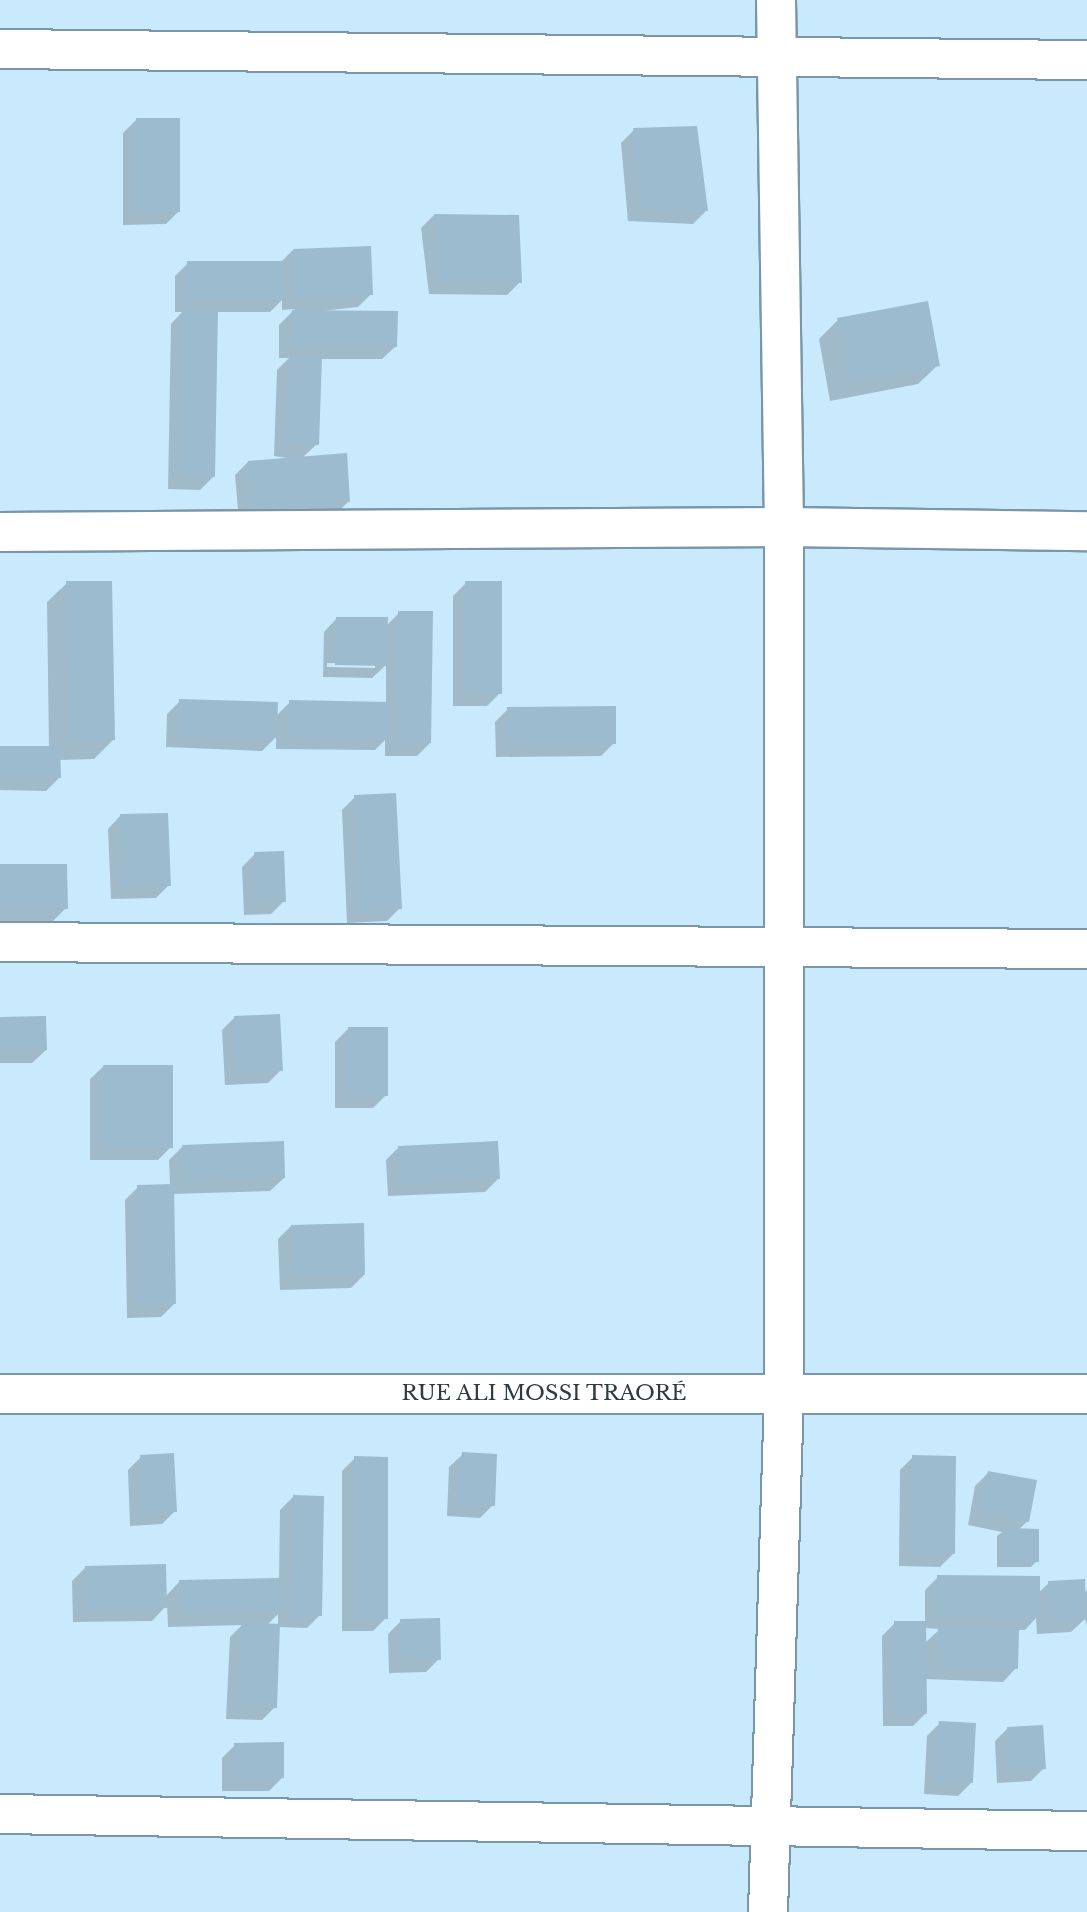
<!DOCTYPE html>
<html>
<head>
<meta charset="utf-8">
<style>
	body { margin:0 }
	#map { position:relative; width:1087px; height:1912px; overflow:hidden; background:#c9e9fd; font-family:"Libre Baskerville",serif }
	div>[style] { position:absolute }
	.shadow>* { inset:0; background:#0003 }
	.building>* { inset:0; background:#9cbbce }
	.roads { filter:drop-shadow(2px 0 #7997a9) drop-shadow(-2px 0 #7997a9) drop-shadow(0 2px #7997a9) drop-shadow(0 -2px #7997a9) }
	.minor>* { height:38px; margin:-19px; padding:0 19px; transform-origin:19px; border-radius:19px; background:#fff }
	span { translate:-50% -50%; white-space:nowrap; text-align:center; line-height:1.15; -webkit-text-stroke:6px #fff; paint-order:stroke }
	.street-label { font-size:21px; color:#2e3b42 }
</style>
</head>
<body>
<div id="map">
	<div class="shadow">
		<div style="clip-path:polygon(136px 120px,179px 211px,166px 224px,123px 225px,123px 133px)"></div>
		<div style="clip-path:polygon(634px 130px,706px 211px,693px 224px,628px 221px,621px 143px)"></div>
		<div style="clip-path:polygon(434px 215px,520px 282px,507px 295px,429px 294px,421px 228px)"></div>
		<div style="clip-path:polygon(293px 250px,371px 294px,358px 307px,313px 312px,396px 346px,382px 359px,320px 359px,317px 444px,302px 458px,348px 502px,335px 515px,239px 521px,235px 475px,248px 462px,293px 459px,274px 456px,277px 370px,289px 358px,279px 358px,279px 325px,295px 309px,282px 310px,282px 300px,270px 312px,216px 312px,213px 477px,200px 490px,168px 489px,171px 324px,182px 312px,175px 312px,175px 276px,188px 263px,281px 262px)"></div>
		<div style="clip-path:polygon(838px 320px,938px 365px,918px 384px,830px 401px,819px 339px)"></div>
		<div style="clip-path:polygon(67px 583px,113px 740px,94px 759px,59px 760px,59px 778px,46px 791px,0 790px,0 748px,49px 748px,47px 602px)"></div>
		<div style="clip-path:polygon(466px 583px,500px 693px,487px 706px,453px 706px,453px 596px)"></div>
		<div style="clip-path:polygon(evenodd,399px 613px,430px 743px,417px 756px,385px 756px,385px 740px,375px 750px,276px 749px,276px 737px,262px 751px,166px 747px,167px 714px,180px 701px,276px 716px,290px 702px,386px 703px,386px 665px,372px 678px,323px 677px,324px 632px,337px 618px,386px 626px,399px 613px,327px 663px,375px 664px,375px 668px,327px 667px,327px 663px)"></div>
		<div style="clip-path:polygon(508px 709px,614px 743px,601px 756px,496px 757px,495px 722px)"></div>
		<div style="clip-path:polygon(355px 797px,400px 908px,387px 921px,347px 923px,342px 810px)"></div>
		<div style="clip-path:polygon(121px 815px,169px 885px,156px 898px,111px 899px,108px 829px)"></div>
		<div style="clip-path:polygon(255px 854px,284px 901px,271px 914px,244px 915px,242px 867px)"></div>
		<div style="clip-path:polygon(0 866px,66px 908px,53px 921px,0 922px)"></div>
		<div style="clip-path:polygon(235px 1017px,281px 1070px,268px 1083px,225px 1085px,222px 1030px)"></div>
		<div style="clip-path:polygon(0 1019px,46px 1050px,32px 1063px,0 1063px)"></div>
		<div style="clip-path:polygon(348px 1029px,386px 1095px,373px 1108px,335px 1108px,335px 1042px)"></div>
		<div style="clip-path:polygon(104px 1066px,171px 1147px,158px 1160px,90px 1160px,90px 1079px)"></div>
		<div style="clip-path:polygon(182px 1147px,284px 1178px,270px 1191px,172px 1194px,174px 1304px,161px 1317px,127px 1318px,125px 1200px,138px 1187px,170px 1186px,169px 1160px)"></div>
		<div style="clip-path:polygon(399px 1147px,498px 1179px,485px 1192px,388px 1196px,386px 1160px)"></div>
		<div style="clip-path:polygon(291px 1226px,364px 1275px,351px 1288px,280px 1290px,278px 1239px)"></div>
		<div style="clip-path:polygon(463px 1454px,493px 1505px,480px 1518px,447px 1516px,449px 1467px)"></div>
		<div style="clip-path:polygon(141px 1457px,175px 1511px,162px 1524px,130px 1526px,128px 1470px)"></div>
		<div style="clip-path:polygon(913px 1457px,953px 1554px,940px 1567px,899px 1566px,900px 1470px)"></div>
		<div style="clip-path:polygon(355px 1458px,386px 1618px,373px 1631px,342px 1631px,342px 1471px)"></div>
		<div style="clip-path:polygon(988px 1473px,1028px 1521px,1018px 1530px,1037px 1561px,1031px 1567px,997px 1567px,997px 1536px,1002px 1532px,968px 1525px,975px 1486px)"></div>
		<div style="clip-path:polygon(evenodd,293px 1497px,320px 1615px,307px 1628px,278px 1627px,275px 1707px,262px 1720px,226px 1719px,230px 1637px,242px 1625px,168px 1627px,167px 1605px,152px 1621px,73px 1622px,72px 1581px,85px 1568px,165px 1597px,180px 1581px,279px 1580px,280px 1510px,293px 1497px,278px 1614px,278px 1625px,267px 1625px,278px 1614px)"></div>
		<div style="clip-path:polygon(evenodd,938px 1577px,1038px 1593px,1049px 1583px,1083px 1594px,1087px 1590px,1087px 1625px,1085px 1619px,1071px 1632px,1037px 1634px,1036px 1618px,1025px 1630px,1017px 1630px,1016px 1668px,1003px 1682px,925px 1679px,926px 1713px,913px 1726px,883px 1726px,882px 1636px,895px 1623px,925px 1622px,925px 1590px,938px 1577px,925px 1628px,940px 1629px,925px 1643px,925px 1628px)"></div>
		<div style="clip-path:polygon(401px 1621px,439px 1659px,426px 1672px,389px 1673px,388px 1634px)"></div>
		<div style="clip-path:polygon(940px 1723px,971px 1783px,958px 1796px,924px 1794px,927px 1736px)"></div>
		<div style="clip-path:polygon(1008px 1728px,1044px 1768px,1031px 1781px,997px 1783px,995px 1741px)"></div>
		<div style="clip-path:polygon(235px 1745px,282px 1778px,269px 1791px,222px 1791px,222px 1758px)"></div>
	</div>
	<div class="building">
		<div style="clip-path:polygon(136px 118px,180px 118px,180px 212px,136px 212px)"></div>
		<div style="clip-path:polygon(697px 126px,708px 211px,641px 208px,633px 128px)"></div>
		<div style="clip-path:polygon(434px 214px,519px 215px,522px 283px,442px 282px)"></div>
		<div style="clip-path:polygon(371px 246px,373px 295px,294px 297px,293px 249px)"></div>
		<div style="clip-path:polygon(187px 261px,284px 261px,284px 300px,187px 300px)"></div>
		<div style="clip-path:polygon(928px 301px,940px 366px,849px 383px,837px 318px)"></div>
		<div style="clip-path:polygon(183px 309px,218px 309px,215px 477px,181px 477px)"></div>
		<div style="clip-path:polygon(292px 310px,398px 311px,397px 347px,291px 346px)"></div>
		<div style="clip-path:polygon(289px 356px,322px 357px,319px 445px,286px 443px)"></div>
		<div style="clip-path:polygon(347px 453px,350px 502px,251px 509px,248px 461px)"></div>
		<div style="clip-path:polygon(66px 581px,112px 581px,115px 740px,68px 741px)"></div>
		<div style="clip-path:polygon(465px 581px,502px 581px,502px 694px,465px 694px)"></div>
		<div style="clip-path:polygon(398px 611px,433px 611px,431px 743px,398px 743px)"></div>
		<div style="clip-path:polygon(336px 617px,388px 617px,387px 666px,335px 665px)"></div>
		<div style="clip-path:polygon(179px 699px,278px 702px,277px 738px,178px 735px)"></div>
		<div style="clip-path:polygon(289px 700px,390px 702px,390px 738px,289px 737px)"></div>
		<div style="clip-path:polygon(616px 706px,616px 744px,508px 744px,507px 707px)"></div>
		<div style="clip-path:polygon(0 746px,60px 746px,61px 778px,0 778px)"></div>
		<div style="clip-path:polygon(396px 793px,402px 909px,359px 911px,354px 795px)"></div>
		<div style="clip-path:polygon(168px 813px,171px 886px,123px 887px,120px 814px)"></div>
		<div style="clip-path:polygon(284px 851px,286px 902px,256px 903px,254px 852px)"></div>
		<div style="clip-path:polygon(0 864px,67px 864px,68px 909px,0 909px)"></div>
		<div style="clip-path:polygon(280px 1014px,283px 1071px,237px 1073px,234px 1016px)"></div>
		<div style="clip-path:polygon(46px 1016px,47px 1050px,0 1051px,0 1017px)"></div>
		<div style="clip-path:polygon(348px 1027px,388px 1027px,388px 1096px,348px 1096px)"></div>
		<div style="clip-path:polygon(103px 1065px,173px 1065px,173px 1148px,103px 1147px)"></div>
		<div style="clip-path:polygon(284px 1141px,285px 1178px,183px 1182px,182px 1145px)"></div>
		<div style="clip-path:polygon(498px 1141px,500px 1179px,401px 1184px,398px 1146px)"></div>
		<div style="clip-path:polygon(174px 1184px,176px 1304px,139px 1305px,137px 1185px)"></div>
		<div style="clip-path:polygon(364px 1223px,365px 1275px,292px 1277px,291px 1225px)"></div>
		<div style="clip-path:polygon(462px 1452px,497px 1454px,495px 1506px,459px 1504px)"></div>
		<div style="clip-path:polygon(174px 1453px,177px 1512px,143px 1513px,140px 1455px)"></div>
		<div style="clip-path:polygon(912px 1455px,956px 1456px,955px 1554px,911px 1553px)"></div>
		<div style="clip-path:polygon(354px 1456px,388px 1457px,388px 1619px,354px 1618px)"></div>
		<div style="clip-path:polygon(988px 1471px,1037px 1480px,1029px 1522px,980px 1512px)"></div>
		<div style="clip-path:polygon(293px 1495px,324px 1496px,322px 1616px,290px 1615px)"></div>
		<div style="clip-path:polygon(1003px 1528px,1039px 1529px,1039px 1562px,1002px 1562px)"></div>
		<div style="clip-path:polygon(166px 1564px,167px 1608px,86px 1609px,85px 1566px)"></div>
		<div style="clip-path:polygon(937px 1575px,1040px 1576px,1040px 1618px,937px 1616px)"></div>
		<div style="clip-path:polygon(281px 1578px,282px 1612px,180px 1614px,179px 1580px)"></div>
		<div style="clip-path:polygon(1085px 1579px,1086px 1620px,1050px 1621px,1048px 1581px)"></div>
		<div style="clip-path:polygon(440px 1618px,441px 1660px,401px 1661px,400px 1619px)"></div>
		<div style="clip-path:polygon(894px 1621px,926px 1621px,927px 1714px,895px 1714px)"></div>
		<div style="clip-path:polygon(242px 1622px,280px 1624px,277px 1708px,238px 1706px)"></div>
		<div style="clip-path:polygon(938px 1627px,1019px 1630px,1018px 1669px,938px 1667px)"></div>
		<div style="clip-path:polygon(939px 1721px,976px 1723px,973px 1783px,936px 1782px)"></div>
		<div style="clip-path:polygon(1043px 1725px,1046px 1769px,1010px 1771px,1007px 1727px)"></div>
		<div style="clip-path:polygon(284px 1742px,284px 1778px,235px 1779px,234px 1743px)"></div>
	</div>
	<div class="roads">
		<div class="minor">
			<div style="left:0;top:49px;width:1087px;rotate:0.58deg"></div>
			<div style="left:0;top:532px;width:784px;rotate:-0.37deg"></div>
			<div style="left:784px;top:527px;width:303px;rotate:0.8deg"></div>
			<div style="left:0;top:942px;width:1087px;rotate:0.37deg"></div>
			<div style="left:0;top:1394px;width:1087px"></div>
			<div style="left:0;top:1814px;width:1087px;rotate:0.9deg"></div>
			<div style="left:768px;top:1912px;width:519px;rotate:-88.23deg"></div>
			<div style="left:784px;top:1393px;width:866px;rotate:-90deg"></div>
			<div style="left:784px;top:527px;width:527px;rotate:-90.87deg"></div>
		</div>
	</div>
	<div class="street-label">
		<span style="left:544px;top:1393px">RUE ALI MOSSI TRAORÉ</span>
	</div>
</div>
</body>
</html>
